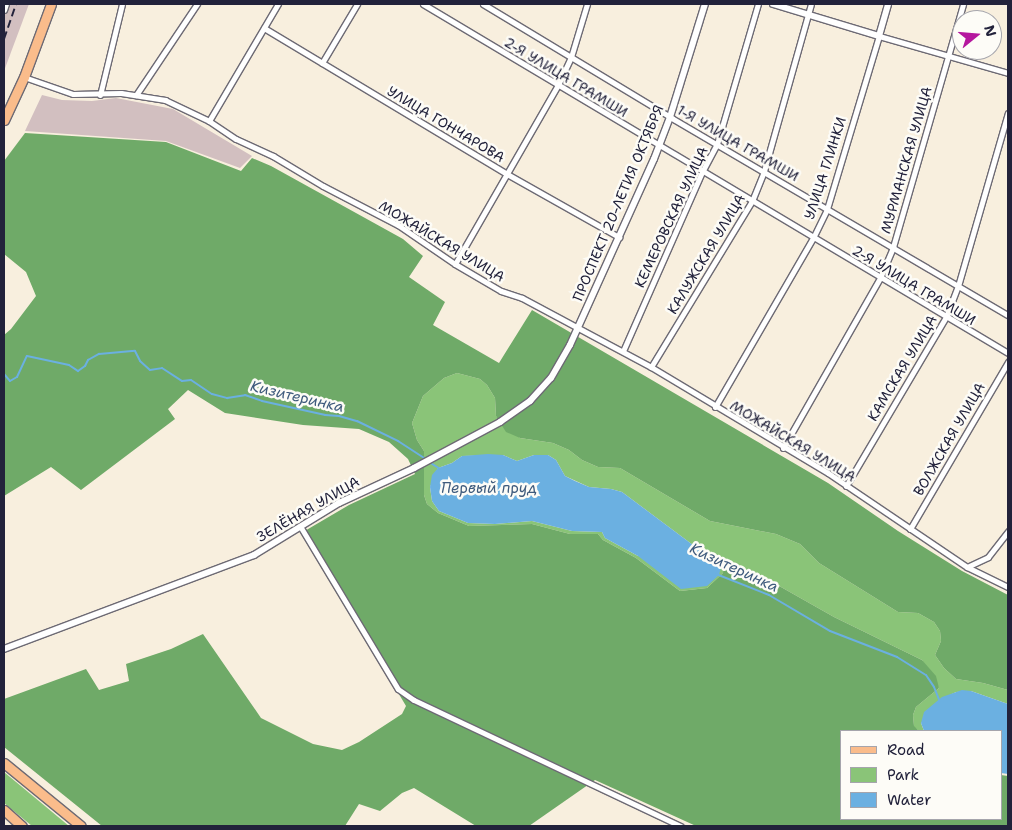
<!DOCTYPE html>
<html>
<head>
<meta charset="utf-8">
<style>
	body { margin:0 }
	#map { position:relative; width:1012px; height:830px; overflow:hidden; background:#f8efde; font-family:"Shantell Sans",sans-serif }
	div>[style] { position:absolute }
	.industrial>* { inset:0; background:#d2bfc0 }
	.green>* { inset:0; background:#8ac478 }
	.forest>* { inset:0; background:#6faa68 }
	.water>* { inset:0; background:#6bb0e1 }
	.stream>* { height:2px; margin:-1px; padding:0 1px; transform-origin:1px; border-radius:1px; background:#6bb0e1 }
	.roads { filter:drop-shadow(1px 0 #6d6a74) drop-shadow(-1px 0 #6d6a74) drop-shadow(0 1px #6d6a74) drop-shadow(0 -1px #6d6a74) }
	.minor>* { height:5px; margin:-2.5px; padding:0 2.5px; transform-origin:2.5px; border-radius:2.5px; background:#fff }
	.tertiary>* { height:6px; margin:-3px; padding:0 3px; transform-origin:3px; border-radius:3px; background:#fff }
	.primary>* { height:9px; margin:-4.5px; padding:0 4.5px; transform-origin:4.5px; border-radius:4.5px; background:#fabc8b }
	.rail>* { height:2px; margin-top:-1px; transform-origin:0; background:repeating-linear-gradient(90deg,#22223b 0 8px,transparent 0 12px) }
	span { translate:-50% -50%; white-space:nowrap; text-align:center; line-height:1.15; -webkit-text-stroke:5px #fdfcf7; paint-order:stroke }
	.street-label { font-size:14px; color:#22223b }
	.water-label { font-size:15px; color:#3f5b7d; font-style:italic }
	.frame { position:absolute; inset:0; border:5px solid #22223b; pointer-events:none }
	.legend { position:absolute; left:840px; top:730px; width:162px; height:90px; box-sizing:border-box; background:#fdfcf7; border:1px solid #a5a5ac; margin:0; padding:6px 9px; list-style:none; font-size:15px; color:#22223b }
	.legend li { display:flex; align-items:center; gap:10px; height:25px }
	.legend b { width:25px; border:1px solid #a5a5ac }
	.north { position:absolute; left:952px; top:10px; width:50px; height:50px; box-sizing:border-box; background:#fdfcf7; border:1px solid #a5a5ac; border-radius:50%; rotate:73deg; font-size:14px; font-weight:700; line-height:20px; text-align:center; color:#22223b }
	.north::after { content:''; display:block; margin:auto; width:18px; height:22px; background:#b5179e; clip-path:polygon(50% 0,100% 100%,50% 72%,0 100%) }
</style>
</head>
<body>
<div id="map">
	<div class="industrial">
		<div style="clip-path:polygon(9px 4px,29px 4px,4px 71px,4px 17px)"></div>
		<div style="clip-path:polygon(42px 95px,62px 100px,92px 101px,116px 98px,173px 109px,252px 156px,240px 168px,166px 141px,25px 131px)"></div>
	</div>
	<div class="green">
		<div style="clip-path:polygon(evenodd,457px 373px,480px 379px,487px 385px,495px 398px,496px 416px,520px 438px,553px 443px,569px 450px,582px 460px,598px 467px,620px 468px,710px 521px,776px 534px,800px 544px,819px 563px,898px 612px,918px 613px,934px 622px,940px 631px,941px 641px,935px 655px,944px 668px,956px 679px,983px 683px,1008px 690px,1008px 704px,971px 691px,956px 692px,938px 701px,921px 723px,924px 731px,919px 731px,914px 727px,913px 715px,916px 707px,939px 688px,922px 660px,834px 617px,751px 570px,723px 573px,707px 588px,680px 591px,636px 558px,603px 540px,598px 534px,570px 534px,532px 524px,469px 526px,438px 513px,427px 504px,424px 495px,424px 451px,417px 440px,412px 423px,423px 396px,444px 378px,457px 373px,503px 455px,517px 461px,534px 455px,548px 455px,556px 460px,565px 476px,589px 487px,611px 489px,622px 492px,705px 554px,718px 561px,638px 556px,605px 538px,602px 532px,572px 531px,532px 521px,495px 524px,468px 523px,439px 511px,432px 501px,430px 487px,438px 468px,452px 463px,462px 456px,503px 455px)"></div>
		<div style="clip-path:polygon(4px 772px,69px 826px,32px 826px,4px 803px)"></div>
	</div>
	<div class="forest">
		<div style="clip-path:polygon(25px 133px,166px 142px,241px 171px,252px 158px,271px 166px,403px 239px,423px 256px,409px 277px,445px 302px,433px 325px,499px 363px,532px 310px,828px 483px,898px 531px,962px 571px,1008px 595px,1008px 690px,983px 683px,956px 679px,944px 668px,935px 655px,941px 641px,940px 631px,934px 622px,918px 613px,898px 612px,819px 563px,800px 544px,776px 534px,710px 521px,620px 468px,598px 467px,582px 460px,569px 450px,553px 443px,520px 438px,506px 432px,496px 416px,495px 398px,487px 385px,480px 379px,457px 373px,444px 378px,423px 396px,412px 423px,417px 440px,424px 451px,424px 495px,427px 504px,438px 513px,469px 526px,532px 524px,570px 534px,598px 534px,603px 540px,636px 558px,680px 591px,707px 588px,723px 573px,725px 566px,751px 570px,834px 617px,922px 660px,936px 676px,939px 688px,916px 707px,913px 715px,914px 726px,919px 731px,841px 731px,841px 819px,1001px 819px,1001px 775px,1008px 776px,1008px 826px,696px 826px,595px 780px,529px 826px,476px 826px,414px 788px,402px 793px,380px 811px,359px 804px,345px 826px,102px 826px,4px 747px,4px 699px,86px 669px,99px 690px,129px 681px,126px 664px,171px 649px,203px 634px,261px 718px,313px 744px,342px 750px,359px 742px,402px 714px,406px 706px,303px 532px,349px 505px,415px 474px,408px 459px,389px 442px,359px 429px,303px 425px,225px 413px,188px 390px,168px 409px,175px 419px,81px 490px,51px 467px,4px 496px,4px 335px,11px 329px,36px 296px,26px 272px,4px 254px,4px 161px)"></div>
	</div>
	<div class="water">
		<div style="clip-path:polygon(488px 454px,503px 455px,517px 461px,534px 455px,548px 455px,556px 460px,565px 476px,575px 481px,589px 487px,611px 489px,622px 492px,705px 554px,718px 561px,721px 567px,719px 575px,707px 586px,681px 589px,638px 556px,605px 538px,602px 532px,572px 531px,532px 521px,495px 524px,468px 523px,439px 511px,432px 501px,430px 487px,432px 475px,438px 468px,452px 463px,462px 456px)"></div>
		<div style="clip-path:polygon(962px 690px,971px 691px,1008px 704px,1008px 774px,1001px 773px,1001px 731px,924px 731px,921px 723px,924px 712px,942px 697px)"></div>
	</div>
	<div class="stream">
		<div style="left:4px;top:374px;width:9px;rotate:49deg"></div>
		<div style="left:10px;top:381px;width:8px;rotate:-30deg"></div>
		<div style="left:17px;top:377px;width:23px;rotate:-65deg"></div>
		<div style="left:27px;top:356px;width:43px;rotate:12.1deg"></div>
		<div style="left:69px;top:365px;width:11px;rotate:34deg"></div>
		<div style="left:78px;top:371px;width:9px;rotate:-36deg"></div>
		<div style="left:85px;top:366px;width:7px;rotate:-63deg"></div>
		<div style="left:88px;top:360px;width:13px;rotate:-29deg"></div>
		<div style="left:99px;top:354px;width:36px;rotate:-5deg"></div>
		<div style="left:135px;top:351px;width:11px;rotate:63deg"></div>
		<div style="left:140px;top:361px;width:13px;rotate:42deg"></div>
		<div style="left:150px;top:370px;width:12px;rotate:-9deg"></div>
		<div style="left:162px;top:368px;width:24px;rotate:33deg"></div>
		<div style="left:182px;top:381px;width:9px;rotate:-6deg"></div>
		<div style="left:191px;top:380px;width:25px;rotate:34deg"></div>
		<div style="left:212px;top:394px;width:16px;rotate:15deg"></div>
		<div style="left:227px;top:398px;width:18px;rotate:-9deg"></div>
		<div style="left:245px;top:395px;width:18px;rotate:19deg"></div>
		<div style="left:262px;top:401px;width:65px;rotate:12.5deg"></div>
		<div style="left:325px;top:415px;width:14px;rotate:4deg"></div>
		<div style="left:339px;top:416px;width:19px;rotate:16deg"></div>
		<div style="left:357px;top:421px;width:46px;rotate:26deg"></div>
		<div style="left:398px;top:441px;width:33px;rotate:33deg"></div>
		<div style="left:429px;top:462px;width:13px;rotate:32deg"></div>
		<div style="left:716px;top:574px;width:57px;rotate:21.6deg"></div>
		<div style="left:769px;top:595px;width:71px;rotate:30.5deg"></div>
		<div style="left:830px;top:631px;width:72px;rotate:21.2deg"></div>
		<div style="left:897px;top:657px;width:34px;rotate:32deg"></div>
		<div style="left:926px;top:675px;width:14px;rotate:56deg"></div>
		<div style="left:934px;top:687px;width:16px;rotate:68deg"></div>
	</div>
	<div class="roads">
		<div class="minor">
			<div style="left:423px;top:4px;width:681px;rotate:30.82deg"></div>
			<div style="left:483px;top:4px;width:218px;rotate:31.1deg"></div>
			<div style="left:670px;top:117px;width:392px;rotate:30.4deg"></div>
			<div style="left:4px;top:10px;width:6px;rotate:-72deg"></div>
			<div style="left:264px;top:28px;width:283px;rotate:31deg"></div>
			<div style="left:507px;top:174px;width:129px;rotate:29.4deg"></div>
			<div style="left:322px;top:63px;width:69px;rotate:-59.3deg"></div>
			<div style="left:24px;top:77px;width:52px;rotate:19.1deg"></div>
			<div style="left:73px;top:94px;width:48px;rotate:-1.2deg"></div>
			<div style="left:121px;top:93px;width:45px;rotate:9deg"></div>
			<div style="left:165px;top:100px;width:49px;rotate:25.5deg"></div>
			<div style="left:209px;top:121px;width:32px;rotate:34deg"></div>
			<div style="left:236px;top:139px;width:41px;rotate:24.7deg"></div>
			<div style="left:273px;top:156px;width:58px;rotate:31deg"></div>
			<div style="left:323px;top:186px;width:85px;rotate:27.5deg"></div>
			<div style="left:398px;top:225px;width:69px;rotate:34.4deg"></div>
			<div style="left:455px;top:264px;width:53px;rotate:30.4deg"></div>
			<div style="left:501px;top:291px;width:22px;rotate:18deg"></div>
			<div style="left:522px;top:298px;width:146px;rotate:28.1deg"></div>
			<div style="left:651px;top:367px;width:206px;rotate:30.9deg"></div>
			<div style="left:828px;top:473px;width:168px;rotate:34.1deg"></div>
			<div style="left:967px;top:567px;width:46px;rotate:26deg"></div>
			<div style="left:100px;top:95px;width:94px;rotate:-76.4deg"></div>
			<div style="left:136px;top:95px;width:110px;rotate:-56.2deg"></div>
			<div style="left:209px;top:121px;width:136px;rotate:-59.5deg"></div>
			<div style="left:455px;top:264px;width:207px;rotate:-60.1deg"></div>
			<div style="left:558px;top:85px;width:31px;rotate:-65deg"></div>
			<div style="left:571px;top:57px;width:55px;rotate:-73.2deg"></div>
			<div style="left:623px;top:351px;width:196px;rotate:-66.2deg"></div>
			<div style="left:702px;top:172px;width:32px;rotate:-62deg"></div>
			<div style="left:717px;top:144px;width:146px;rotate:-73.7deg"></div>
			<div style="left:651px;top:367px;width:194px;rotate:-58.7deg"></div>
			<div style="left:752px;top:201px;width:32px;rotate:-68deg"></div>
			<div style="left:764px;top:171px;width:173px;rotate:-74.3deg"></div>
			<div style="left:715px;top:407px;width:195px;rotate:-59.9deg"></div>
			<div style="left:813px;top:238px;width:32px;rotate:-64deg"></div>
			<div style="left:827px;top:209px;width:181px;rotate:-73.3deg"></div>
			<div style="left:879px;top:36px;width:134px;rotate:16deg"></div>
			<div style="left:783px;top:448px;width:196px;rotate:-60.3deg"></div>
			<div style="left:880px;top:278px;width:34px;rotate:-67deg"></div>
			<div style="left:893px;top:247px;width:253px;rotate:-73.9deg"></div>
			<div style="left:846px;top:486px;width:196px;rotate:-59.4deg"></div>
			<div style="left:946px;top:317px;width:33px;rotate:-69deg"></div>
			<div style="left:958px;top:286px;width:180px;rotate:-73.9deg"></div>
			<div style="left:300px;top:526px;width:190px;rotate:59deg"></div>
			<div style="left:398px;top:689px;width:19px;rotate:35deg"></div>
			<div style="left:414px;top:700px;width:295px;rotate:25.3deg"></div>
			<div style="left:910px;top:529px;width:194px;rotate:-59.6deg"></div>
			<div style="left:967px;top:567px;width:23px;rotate:-25deg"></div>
			<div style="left:988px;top:557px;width:33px;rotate:-52deg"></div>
		</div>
		<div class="tertiary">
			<div style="left:773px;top:4px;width:111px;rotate:16.8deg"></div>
			<div style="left:879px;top:36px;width:33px;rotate:-74deg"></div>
			<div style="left:4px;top:649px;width:267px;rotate:-20.6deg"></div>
			<div style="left:254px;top:555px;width:100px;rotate:-31.5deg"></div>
			<div style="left:339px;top:503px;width:83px;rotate:-25deg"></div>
			<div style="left:414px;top:468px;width:98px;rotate:-28.1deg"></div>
			<div style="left:500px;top:422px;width:37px;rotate:-35deg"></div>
			<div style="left:530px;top:401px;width:31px;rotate:-48deg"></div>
			<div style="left:551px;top:378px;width:38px;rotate:-60deg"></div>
			<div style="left:570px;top:345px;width:204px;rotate:-65.7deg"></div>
			<div style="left:654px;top:159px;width:45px;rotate:-69.1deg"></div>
			<div style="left:670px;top:117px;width:118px;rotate:-72.8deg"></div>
		</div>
		<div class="primary">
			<div style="left:4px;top:120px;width:47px;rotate:-65.1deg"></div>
			<div style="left:24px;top:77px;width:78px;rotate:-69.7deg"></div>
			<div style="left:4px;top:763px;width:99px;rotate:39.3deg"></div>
			<div style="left:4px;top:810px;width:24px;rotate:42deg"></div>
		</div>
	</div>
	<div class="rail">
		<div style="left:4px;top:39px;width:37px;rotate:-71deg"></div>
	</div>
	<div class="street-label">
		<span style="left:566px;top:77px;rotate:31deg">2-Я УЛИЦА ГРАМШИ</span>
		<span style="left:446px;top:124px;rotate:31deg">УЛИЦА ГОНЧАРОВА</span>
		<span style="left:738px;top:143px;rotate:30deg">1-Я УЛИЦА ГРАМШИ</span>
		<span style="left:906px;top:160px;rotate:-74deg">МУРМАНСКАЯ УЛИЦА</span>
		<span style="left:825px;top:168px;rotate:-72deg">УЛИЦА ГЛИНКИ</span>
		<span style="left:618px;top:203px;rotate:-67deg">ПРОСПЕКТ 20-ЛЕТИЯ ОКТЯБРЯ</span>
		<span style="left:671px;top:217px;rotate:-65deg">КЕМЕРОВСКАЯ УЛИЦА</span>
		<span style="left:442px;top:241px;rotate:31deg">МОЖАЙСКАЯ УЛИЦА</span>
		<span style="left:706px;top:254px;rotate:-59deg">КАЛУЖСКАЯ УЛИЦА</span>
		<span style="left:914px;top:285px;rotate:31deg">2-Я УЛИЦА ГРАМШИ</span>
		<span style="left:902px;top:368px;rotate:-59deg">КАМСКАЯ УЛИЦА</span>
		<span style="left:949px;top:439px;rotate:-60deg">ВОЛЖСКАЯ УЛИЦА</span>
		<span style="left:793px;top:441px;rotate:31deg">МОЖАЙСКАЯ УЛИЦА</span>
		<span style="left:308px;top:509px;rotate:-30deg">ЗЕЛЁНАЯ УЛИЦА</span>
	</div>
	<div class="water-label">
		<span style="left:297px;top:397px;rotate:13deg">Кизитеринка</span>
		<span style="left:489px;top:489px">Первый пруд</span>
		<span style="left:734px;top:568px;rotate:25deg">Кизитеринка</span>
	</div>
	<div class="frame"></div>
	<ul class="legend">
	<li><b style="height:6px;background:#fabc8b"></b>Road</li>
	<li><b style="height:14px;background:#8ac478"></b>Park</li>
	<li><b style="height:14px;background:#6bb0e1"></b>Water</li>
	</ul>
	<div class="north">N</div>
</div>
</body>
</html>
